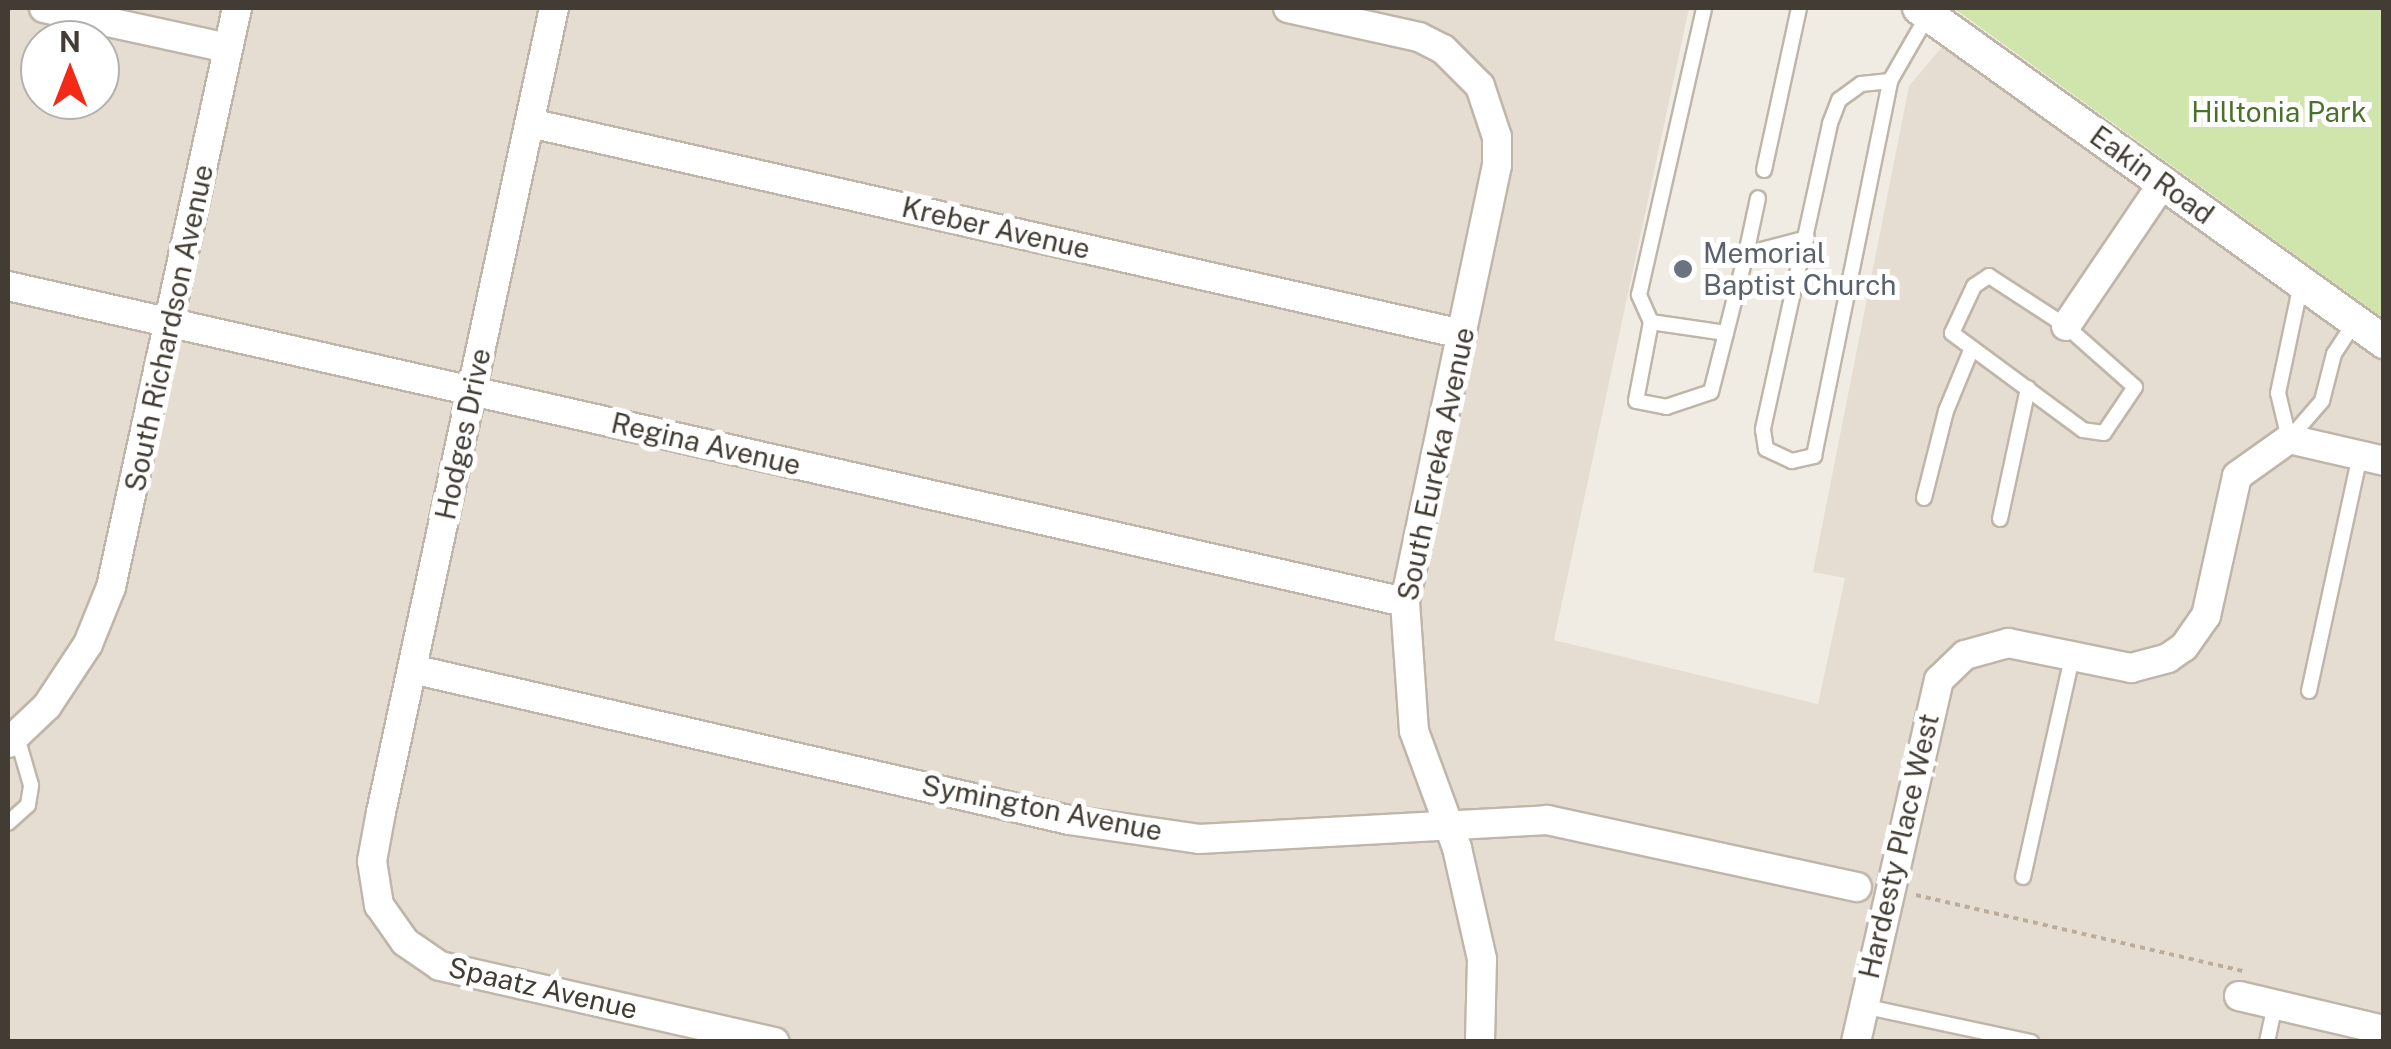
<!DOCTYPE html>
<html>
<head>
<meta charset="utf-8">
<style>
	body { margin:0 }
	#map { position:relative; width:2391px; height:1049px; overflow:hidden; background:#f1ece3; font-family:"Public Sans",sans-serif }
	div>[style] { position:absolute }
	.residential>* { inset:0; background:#e5ddd1 }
	.green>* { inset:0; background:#cfe5ac }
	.path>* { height:4px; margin-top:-2px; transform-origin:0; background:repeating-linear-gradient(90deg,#bdad98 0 5px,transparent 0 10px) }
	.roads { filter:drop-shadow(2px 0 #bfb6a9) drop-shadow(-2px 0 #bfb6a9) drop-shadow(0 2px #bfb6a9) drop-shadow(0 -2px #bfb6a9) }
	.service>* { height:14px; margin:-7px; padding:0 7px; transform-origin:7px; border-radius:7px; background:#fff }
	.minor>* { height:28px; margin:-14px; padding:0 14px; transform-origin:14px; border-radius:14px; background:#fff }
	.tertiary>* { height:32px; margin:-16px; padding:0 16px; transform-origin:16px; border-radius:16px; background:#fff }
	.dots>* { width:28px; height:28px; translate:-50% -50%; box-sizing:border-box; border:5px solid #fff; border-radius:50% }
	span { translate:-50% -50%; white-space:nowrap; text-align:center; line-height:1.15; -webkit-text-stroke:10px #fff; paint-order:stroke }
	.park-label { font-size:28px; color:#4a7129 }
	.street-label { font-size:28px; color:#423c34 }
	.worship-label { font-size:28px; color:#5b616d }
	.left { translate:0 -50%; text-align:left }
	.frame { position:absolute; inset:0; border:10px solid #423c34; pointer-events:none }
	.north { position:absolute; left:20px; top:20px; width:100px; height:100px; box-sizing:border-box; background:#fff; border:2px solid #b3b1ae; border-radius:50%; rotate:0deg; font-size:28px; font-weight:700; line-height:40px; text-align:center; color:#423c34 }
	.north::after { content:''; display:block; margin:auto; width:35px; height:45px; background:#f32a18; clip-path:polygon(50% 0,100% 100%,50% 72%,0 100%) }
</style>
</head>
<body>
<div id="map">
	<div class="residential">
		<div style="clip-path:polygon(evenodd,8px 8px,1689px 8px,1554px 640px,1818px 704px,1845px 578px,1813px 572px,1909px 86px,1947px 41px,2383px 360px,2383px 1041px,8px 1041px,8px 8px,40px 40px,100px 40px,100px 100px,40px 100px,40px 40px)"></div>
	</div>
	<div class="green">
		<div style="clip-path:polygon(1953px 8px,2383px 8px,2383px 318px,1966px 17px)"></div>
	</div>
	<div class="path">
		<div style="left:1916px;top:895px;width:336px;rotate:13.1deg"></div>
	</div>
	<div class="roads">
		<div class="service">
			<div style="left:1890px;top:81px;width:29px;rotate:174deg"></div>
			<div style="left:1861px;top:84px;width:27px;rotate:144deg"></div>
			<div style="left:1839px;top:100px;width:26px;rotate:111deg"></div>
			<div style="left:1830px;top:124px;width:313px;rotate:102.4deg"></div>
			<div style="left:1763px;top:430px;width:19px;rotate:81deg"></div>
			<div style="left:1766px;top:449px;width:29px;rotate:25deg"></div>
			<div style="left:1792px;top:461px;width:23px;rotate:-13deg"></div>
			<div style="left:1814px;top:456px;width:383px;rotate:-78.5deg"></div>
			<div style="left:1890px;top:81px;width:76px;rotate:-60.1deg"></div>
			<div style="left:1764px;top:170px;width:166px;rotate:-77.8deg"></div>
			<div style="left:1746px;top:254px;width:57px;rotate:-77.9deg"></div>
			<div style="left:1989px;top:276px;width:92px;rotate:33deg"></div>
			<div style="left:2066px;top:326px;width:92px;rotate:41.5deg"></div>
			<div style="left:2135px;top:387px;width:55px;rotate:124deg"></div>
			<div style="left:2104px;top:433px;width:21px;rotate:-172deg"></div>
			<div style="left:2083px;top:430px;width:163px;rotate:-143.5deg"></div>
			<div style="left:1952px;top:333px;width:52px;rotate:-64.9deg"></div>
			<div style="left:1974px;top:286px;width:18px;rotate:-34deg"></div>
			<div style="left:1651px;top:322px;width:30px;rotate:-114deg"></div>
			<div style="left:1639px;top:295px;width:294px;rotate:-77.2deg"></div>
			<div style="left:1726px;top:333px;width:76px;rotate:-171.7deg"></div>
			<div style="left:1651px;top:322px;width:80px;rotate:100.8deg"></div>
			<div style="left:1636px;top:401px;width:31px;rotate:11deg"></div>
			<div style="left:1666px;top:407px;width:47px;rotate:-18.4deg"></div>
			<div style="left:1711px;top:392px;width:61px;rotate:-75.7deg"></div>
			<div style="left:1726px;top:333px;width:81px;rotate:-75.8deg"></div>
			<div style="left:1746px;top:254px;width:63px;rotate:-14.7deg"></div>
			<div style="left:2289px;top:439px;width:47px;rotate:-103.4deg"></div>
			<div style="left:2278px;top:393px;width:111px;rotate:-78.1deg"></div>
			<div style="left:2289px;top:439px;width:50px;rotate:-49deg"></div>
			<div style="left:2322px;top:401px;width:49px;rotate:-75.7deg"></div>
			<div style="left:2334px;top:354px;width:38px;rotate:-57deg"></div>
			<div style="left:1924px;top:498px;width:90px;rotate:-75.8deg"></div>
			<div style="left:1946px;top:411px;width:68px;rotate:-67.6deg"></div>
			<div style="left:2000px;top:519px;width:134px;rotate:-77.9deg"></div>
			<div style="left:2309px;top:691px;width:240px;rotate:-77.8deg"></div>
			<div style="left:8px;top:823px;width:27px;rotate:-42deg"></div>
			<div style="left:28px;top:805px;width:20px;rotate:-81deg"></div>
			<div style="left:31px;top:785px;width:50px;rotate:-106.3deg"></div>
			<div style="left:2023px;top:877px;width:225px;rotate:-77.4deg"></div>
			<div style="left:1863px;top:1006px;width:172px;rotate:12.1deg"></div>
			<div style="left:2267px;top:1042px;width:39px;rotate:-78deg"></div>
		</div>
		<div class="minor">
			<div style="left:44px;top:8px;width:188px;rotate:12.3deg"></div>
			<div style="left:554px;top:8px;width:822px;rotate:102.14deg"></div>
			<div style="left:381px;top:812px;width:50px;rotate:100.4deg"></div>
			<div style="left:372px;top:861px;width:45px;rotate:81deg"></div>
			<div style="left:379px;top:905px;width:45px;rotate:54.9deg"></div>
			<div style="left:405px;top:942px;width:42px;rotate:34.4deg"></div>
			<div style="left:440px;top:966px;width:343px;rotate:12.8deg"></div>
			<div style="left:1288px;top:8px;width:134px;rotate:12.5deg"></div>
			<div style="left:1419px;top:37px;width:27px;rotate:27deg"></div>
			<div style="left:1443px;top:49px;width:52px;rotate:45deg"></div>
			<div style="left:1480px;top:86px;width:54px;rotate:71.6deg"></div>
			<div style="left:1497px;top:137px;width:28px;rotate:90deg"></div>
			<div style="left:1497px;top:165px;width:447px;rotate:101.9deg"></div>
			<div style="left:1405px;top:602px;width:129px;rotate:86deg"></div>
			<div style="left:1414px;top:731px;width:125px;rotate:69.8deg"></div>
			<div style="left:1457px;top:848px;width:114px;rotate:77.3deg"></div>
			<div style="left:1482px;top:959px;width:83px;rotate:91.4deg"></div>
			<div style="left:530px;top:123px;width:956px;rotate:12.76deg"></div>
			<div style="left:8px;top:286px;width:1432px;rotate:12.75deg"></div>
			<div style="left:2066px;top:326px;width:173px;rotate:-55.9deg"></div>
			<div style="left:412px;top:669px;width:674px;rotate:12.94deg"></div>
			<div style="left:1069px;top:820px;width:131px;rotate:8.3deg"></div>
			<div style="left:1199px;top:839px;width:349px;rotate:-3.1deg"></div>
			<div style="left:1547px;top:820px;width:317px;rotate:12.2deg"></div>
			<div style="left:8px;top:743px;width:54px;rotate:-43.5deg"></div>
			<div style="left:47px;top:706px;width:74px;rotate:-56.5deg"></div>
			<div style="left:88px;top:644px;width:61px;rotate:-68deg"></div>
			<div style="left:111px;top:587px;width:593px;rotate:-77.72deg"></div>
			<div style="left:2239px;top:996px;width:149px;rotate:13.2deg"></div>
			<div style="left:1856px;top:1042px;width:371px;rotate:-77.1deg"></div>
			<div style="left:1939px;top:680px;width:36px;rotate:-44deg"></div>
			<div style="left:1965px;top:655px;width:45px;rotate:-15.6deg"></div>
			<div style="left:2008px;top:643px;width:126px;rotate:11.5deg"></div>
			<div style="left:2131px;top:668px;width:38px;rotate:-15deg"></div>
			<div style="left:2168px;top:658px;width:19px;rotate:-35deg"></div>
			<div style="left:2184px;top:647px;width:38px;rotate:-55deg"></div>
			<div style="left:2206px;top:616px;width:143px;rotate:-77.5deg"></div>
			<div style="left:2237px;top:476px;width:64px;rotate:-35.4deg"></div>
			<div style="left:2289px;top:439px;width:98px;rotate:13deg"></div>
		</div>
		<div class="tertiary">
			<div style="left:1919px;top:8px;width:573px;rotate:35.69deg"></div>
		</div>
	</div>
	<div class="dots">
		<div style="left:1683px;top:269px;background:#6b7280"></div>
	</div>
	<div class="park-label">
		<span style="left:2279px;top:112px">Hilltonia Park</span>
	</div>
	<div class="street-label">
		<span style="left:2152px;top:175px;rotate:36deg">Eakin Road</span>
		<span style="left:996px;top:228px;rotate:13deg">Kreber Avenue</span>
		<span style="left:169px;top:328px;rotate:-78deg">South Richardson Avenue</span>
		<span style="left:463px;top:434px;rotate:-78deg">Hodges Drive</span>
		<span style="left:706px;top:444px;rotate:13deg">Regina Avenue</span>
		<span style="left:1436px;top:464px;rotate:-78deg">South Eureka Avenue</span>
		<span style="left:1042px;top:808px;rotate:11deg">Symington Avenue</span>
		<span style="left:1899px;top:846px;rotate:-77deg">Hardesty Place West</span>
		<span style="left:543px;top:988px;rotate:13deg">Spaatz Avenue</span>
	</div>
	<div class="worship-label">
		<span class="left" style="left:1703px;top:269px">Memorial<br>Baptist Church</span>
	</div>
	<div class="frame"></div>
	<div class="north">N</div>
</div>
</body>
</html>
